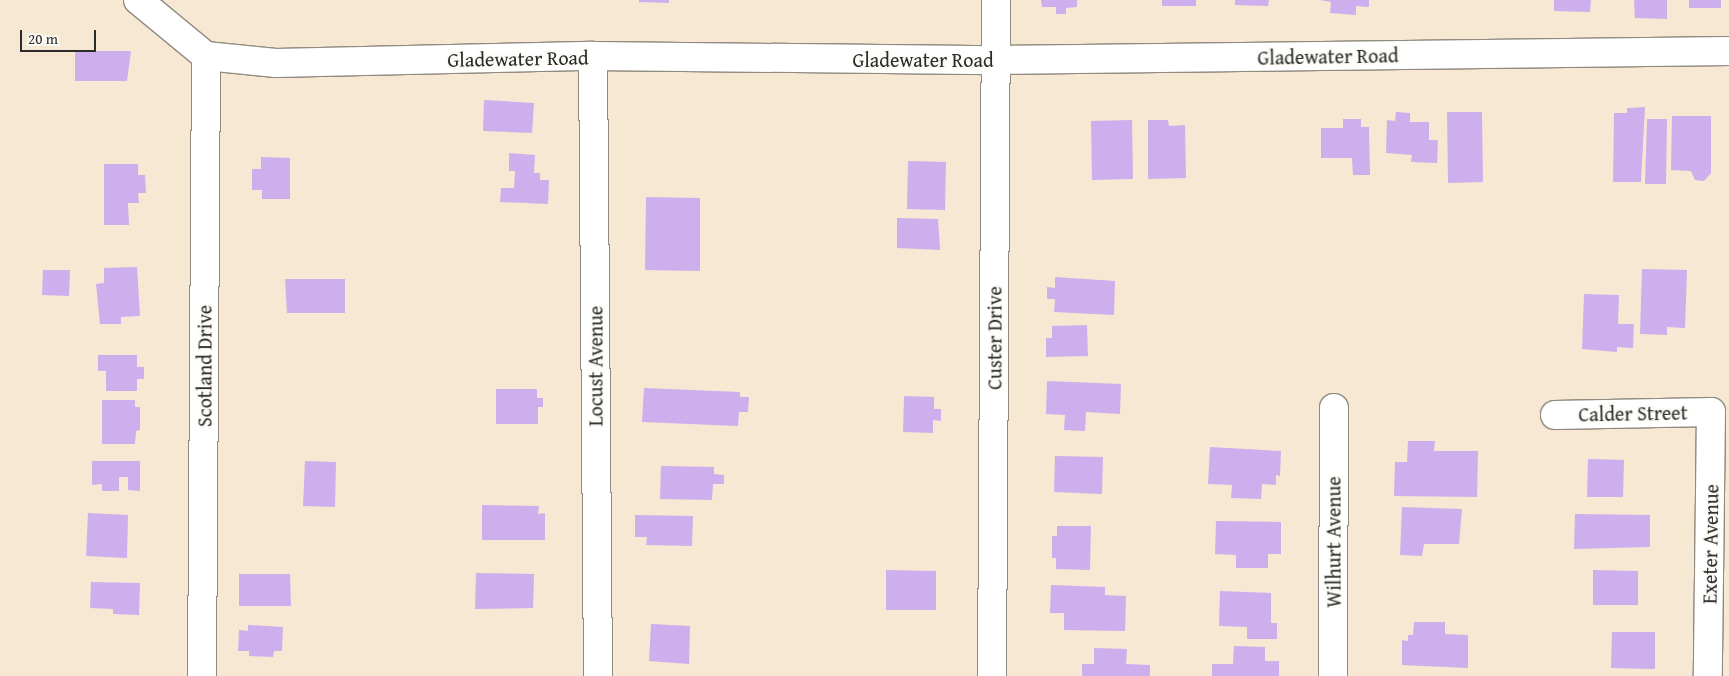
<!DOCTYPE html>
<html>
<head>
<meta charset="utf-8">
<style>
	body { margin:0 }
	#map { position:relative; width:1729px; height:676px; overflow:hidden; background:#f6e8d3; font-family:"Gentium Book Plus",serif }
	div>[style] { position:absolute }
	.building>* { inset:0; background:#ceaeec }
	.roads { filter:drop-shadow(1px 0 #908a7f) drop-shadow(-1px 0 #908a7f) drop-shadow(0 1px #908a7f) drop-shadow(0 -1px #908a7f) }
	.minor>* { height:28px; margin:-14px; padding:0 14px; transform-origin:14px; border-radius:14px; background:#fff }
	span { translate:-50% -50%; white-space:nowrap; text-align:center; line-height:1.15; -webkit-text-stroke:4.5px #fdfcf7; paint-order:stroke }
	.street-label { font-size:20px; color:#2b2b2b }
	.scale { position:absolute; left:20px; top:30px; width:76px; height:22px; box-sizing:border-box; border:2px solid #2b2b2b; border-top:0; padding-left:6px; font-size:15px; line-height:18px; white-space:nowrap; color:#2b2b2b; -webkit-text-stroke:4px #fdfcf7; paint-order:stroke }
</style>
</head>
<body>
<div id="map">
	<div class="building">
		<div style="clip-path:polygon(639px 0,669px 0,669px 3px,639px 2px)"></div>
		<div style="clip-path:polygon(1041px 0,1077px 0,1077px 7px,1066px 8px,1066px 14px,1056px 14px,1056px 7px,1042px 7px)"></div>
		<div style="clip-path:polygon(1162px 0,1196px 0,1196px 6px,1162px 6px)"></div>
		<div style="clip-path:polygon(1235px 0,1269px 0,1268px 6px,1235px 5px)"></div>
		<div style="clip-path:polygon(1320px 0,1369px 0,1369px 7px,1356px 6px,1356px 15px,1330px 13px,1331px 2px)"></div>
		<div style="clip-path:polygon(1554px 0,1591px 0,1590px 12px,1554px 11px)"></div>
		<div style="clip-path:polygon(1634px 0,1667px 0,1667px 19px,1635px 18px)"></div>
		<div style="clip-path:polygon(1689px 0,1721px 0,1721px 8px,1689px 8px)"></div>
		<div style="clip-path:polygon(75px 51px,131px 51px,127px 81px,75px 81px)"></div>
		<div style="clip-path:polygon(484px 100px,534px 103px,532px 133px,483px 131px)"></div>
		<div style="clip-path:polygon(1645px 107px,1641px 182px,1613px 182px,1614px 113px,1627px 113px,1627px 108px)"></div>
		<div style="clip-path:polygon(1396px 112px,1410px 113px,1410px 122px,1429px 122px,1429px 140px,1438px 140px,1437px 163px,1411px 162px,1412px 155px,1386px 153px,1387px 120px,1395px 121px)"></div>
		<div style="clip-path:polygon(1447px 112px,1482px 112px,1483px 182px,1448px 183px)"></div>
		<div style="clip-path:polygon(1672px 116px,1711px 116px,1711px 173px,1704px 181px,1695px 180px,1691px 171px,1671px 170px)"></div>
		<div style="clip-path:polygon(1343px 119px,1361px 119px,1361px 127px,1369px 127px,1370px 175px,1353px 175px,1352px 158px,1321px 158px,1321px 128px,1343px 128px)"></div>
		<div style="clip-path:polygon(1647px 119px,1667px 119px,1666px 184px,1645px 184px)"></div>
		<div style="clip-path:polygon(1132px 120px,1133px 179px,1092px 180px,1091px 121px)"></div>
		<div style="clip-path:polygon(1148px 120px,1168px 120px,1169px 126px,1185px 125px,1186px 178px,1148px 179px)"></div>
		<div style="clip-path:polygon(509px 153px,535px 155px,534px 173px,540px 173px,540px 180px,549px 180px,548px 204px,500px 202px,501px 188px,514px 188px,515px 171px,509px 171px)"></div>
		<div style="clip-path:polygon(261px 157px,290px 158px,290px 199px,262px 199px,262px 190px,252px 190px,252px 169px,261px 169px)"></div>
		<div style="clip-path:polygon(908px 161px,946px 162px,945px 210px,907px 209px)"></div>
		<div style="clip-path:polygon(104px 164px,138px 164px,138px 175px,145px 175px,146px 193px,138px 193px,139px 203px,128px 203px,129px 225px,104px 225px)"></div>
		<div style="clip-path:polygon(646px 197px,700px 198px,700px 271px,645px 270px)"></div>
		<div style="clip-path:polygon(897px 218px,938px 219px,940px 250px,897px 248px)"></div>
		<div style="clip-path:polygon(137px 267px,140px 316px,121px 317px,121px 324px,100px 324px,96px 284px,104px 283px,104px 268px)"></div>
		<div style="clip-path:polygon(1642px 269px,1687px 270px,1685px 328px,1667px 327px,1667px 335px,1640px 334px)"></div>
		<div style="clip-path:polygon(43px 270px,70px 270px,69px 296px,42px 295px)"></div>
		<div style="clip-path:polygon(1055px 277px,1115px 281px,1114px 315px,1054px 312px,1055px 299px,1047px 299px,1047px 287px,1055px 288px)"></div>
		<div style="clip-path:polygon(285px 279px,345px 279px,345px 313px,287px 313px)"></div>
		<div style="clip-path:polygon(1584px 294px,1619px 295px,1618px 324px,1634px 324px,1633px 348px,1617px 347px,1617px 352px,1582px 349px)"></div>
		<div style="clip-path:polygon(1087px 325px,1088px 356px,1046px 357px,1046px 338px,1052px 338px,1052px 326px)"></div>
		<div style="clip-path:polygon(98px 355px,137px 355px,137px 367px,144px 367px,144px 379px,137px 379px,137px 391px,106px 391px,106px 371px,98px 371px)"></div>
		<div style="clip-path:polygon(1047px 381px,1121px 384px,1120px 414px,1086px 412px,1085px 431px,1064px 430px,1065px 415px,1046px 414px)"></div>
		<div style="clip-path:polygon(644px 388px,740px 392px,740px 397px,749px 397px,748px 412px,739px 412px,738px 426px,642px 422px)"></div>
		<div style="clip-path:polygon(496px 389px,537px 389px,537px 398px,543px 398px,543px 407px,538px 407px,538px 424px,496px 424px)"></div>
		<div style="clip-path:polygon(904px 396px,934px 397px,934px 409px,941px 409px,941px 421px,933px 420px,933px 433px,903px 432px)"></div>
		<div style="clip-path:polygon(102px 400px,135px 400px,135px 407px,140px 407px,140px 430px,136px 431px,135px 444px,102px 444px)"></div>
		<div style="clip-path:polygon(1408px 441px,1435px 441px,1434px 451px,1478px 451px,1477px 497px,1394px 496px,1395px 462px,1407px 462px)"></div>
		<div style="clip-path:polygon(1210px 447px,1281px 451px,1280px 476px,1276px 475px,1276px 485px,1262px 484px,1261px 499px,1231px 498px,1232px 485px,1208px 484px)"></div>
		<div style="clip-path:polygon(1055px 456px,1103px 457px,1102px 494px,1054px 492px)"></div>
		<div style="clip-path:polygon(1588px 459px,1624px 460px,1623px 497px,1587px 497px)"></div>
		<div style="clip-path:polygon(92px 461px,140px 461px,140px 491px,128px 490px,128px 477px,119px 477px,119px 491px,102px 491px,102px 484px,92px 485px)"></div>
		<div style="clip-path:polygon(305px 461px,336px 462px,335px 507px,303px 506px)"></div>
		<div style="clip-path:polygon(661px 466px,714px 467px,714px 474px,724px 475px,724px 484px,713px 484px,712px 500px,660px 499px)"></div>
		<div style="clip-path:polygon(482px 505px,539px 506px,538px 514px,545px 513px,545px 540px,482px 540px)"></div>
		<div style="clip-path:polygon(1402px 507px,1462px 509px,1459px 544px,1424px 544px,1422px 556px,1400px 555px)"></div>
		<div style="clip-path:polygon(88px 513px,128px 515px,127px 558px,86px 556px)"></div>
		<div style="clip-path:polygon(1575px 514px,1650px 515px,1650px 547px,1574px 549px)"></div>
		<div style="clip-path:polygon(635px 515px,693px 516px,692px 546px,646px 545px,647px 537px,635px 537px)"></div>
		<div style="clip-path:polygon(1216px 521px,1281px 522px,1281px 554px,1268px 554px,1268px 568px,1236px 568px,1236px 555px,1215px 554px)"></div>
		<div style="clip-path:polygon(1057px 526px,1091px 526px,1090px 570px,1056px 569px,1056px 558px,1052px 558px,1052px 536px,1057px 536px)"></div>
		<div style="clip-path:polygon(886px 570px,936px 571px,936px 610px,886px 610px)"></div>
		<div style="clip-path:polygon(1593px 570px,1638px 571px,1638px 605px,1593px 605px)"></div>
		<div style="clip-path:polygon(476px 573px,534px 574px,533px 608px,475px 609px)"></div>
		<div style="clip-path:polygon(239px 574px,290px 574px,291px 606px,239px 606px)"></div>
		<div style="clip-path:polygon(91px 582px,140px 583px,139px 615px,113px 614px,113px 609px,90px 608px)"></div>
		<div style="clip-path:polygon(1051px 585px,1105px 587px,1105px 595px,1126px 596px,1125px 631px,1064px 630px,1064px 613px,1050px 613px)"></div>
		<div style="clip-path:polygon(1220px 591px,1271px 593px,1271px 623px,1277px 623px,1277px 639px,1247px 639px,1247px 627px,1219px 626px)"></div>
		<div style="clip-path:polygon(1414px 622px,1445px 622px,1445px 634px,1468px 635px,1468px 668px,1402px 665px,1402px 640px,1408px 641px,1408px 635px,1413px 635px)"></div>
		<div style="clip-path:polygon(651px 624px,690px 626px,689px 664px,649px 661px)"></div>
		<div style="clip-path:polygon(248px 625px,283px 627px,282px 651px,274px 651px,273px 657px,249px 656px,249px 651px,238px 651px,239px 630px,248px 631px)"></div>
		<div style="clip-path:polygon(1612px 632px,1655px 632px,1655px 669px,1611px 668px)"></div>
		<div style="clip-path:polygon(1234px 646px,1265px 647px,1265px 661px,1279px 661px,1279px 676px,1212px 676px,1212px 664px,1233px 664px)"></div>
		<div style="clip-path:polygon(1094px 648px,1127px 649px,1126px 664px,1150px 665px,1150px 676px,1082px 676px,1082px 664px,1094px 664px)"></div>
	</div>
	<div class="roads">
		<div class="minor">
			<div style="left:138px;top:0;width:88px;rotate:39.5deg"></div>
			<div style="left:206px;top:56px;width:70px;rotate:5.7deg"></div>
			<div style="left:276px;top:63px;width:317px;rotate:-1.3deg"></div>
			<div style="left:593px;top:56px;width:403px;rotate:0.6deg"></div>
			<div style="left:996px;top:60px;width:733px;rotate:-0.7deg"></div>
			<div style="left:593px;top:56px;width:620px;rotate:89.54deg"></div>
			<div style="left:1555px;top:415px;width:156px;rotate:-1.1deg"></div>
			<div style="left:1711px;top:412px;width:264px;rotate:90.7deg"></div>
			<div style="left:202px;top:676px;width:620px;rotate:-89.63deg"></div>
			<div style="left:992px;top:676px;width:676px;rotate:-89.66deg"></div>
			<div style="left:1333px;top:676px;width:268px;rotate:-89.8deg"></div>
		</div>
	</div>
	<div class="street-label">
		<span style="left:1328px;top:56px;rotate:-1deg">Gladewater Road</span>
		<span style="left:518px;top:58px;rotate:-1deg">Gladewater Road</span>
		<span style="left:923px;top:59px">Gladewater Road</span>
		<span style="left:994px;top:338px;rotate:-90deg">Custer Drive</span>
		<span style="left:204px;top:366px;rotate:-90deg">Scotland Drive</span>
		<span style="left:595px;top:366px;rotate:-90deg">Locust Avenue</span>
		<span style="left:1633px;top:413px;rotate:-1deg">Calder Street</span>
		<span style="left:1333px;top:542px;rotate:-90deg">Wilhurt Avenue</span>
		<span style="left:1710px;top:544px;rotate:-89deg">Exeter Avenue</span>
	</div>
	<div class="scale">20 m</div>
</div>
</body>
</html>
